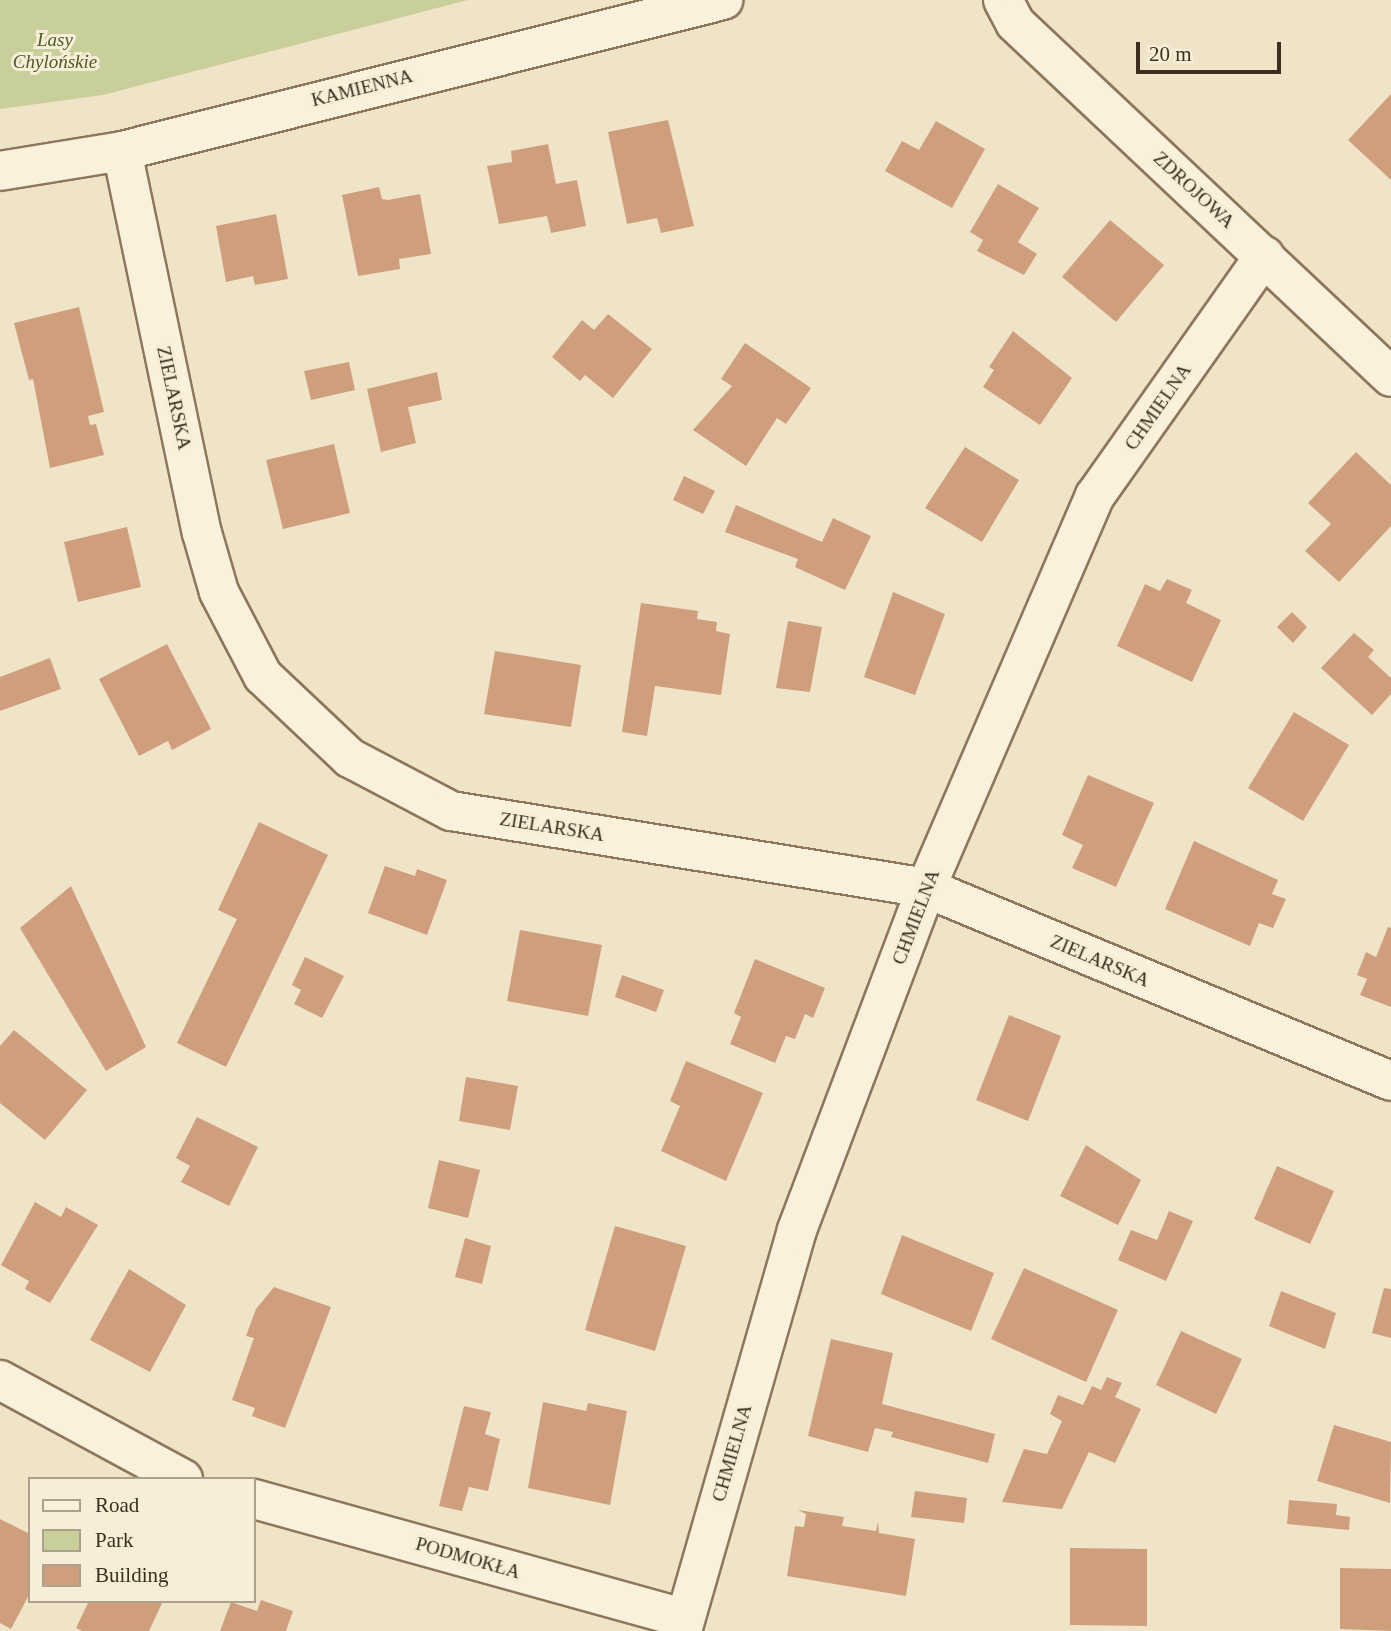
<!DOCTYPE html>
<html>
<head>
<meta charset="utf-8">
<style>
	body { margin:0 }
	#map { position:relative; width:1391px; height:1631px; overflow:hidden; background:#f0e4c8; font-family:Georgia,serif }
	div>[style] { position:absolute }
	.green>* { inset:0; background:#c9cf9b }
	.building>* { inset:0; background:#cf9f7d }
	.roads { filter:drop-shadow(2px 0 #8d765c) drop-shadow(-2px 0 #8d765c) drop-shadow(0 2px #8d765c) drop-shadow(0 -2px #8d765c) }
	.minor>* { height:38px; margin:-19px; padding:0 19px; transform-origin:19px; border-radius:19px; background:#faf1dc }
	span { translate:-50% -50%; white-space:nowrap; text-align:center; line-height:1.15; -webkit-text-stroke:6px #f7eed8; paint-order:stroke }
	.park-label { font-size:19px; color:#4d5a26; font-style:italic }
	.street-label { font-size:19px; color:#3d2e20 }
	.legend { position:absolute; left:28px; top:1477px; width:228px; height:126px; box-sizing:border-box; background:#f7eed8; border:2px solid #ada18e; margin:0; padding:9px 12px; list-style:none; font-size:21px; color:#3d2e20 }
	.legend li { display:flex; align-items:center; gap:14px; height:35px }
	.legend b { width:35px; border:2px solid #ada18e }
	.scale { position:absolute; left:1136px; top:42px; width:145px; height:32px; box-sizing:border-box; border:4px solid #3d2e20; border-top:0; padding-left:9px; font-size:21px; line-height:24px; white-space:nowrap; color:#3d2e20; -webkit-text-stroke:5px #f7eed8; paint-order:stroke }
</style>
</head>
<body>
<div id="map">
	<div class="green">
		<div style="clip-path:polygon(0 0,468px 0,103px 95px,0 109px)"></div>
	</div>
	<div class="building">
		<div style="clip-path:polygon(1391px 94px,1391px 180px,1348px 140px)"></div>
		<div style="clip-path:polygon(668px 120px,694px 226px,661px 233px,657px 218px,627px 224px,608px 132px)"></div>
		<div style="clip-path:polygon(936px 121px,985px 149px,952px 208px,885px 171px,902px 141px,919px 150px)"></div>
		<div style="clip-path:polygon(548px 144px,556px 184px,577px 180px,586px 226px,551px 233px,547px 216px,499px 224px,487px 166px,512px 162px,511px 151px)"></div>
		<div style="clip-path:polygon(998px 184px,1039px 208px,1018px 242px,1037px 254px,1024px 275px,977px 251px,983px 240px,970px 232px)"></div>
		<div style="clip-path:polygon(379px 187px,382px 199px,388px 200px,420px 194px,431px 254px,399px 259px,400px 269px,358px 276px,342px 195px)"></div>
		<div style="clip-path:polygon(276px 214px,288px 279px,255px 285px,253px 276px,226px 282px,216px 226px)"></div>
		<div style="clip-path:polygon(1110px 220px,1164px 265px,1116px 322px,1062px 277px)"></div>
		<div style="clip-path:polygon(79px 307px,104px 412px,88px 416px,90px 425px,96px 424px,104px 455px,50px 468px,33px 379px,29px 380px,14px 323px)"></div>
		<div style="clip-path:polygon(608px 314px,652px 349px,613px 398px,585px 375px,580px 381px,552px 357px,582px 320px,594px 330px)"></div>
		<div style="clip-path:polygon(1013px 331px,1072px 378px,1040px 425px,983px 387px,994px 370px,989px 367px)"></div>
		<div style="clip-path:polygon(745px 343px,811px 388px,786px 424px,777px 418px,746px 466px,693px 430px,732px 386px,721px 379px)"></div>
		<div style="clip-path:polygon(349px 362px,355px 390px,311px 400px,304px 371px)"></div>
		<div style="clip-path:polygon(437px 372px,442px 400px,408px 407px,416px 443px,381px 452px,367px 389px)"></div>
		<div style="clip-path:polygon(334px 444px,350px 513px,283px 529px,266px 460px)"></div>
		<div style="clip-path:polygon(965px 447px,1019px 480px,982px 542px,925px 508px)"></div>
		<div style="clip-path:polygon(1356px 452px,1391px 485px,1391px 526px,1339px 582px,1305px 551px,1331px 524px,1308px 503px)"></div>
		<div style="clip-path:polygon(684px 476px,715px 491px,703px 514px,673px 500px)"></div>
		<div style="clip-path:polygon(736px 505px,822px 542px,833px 518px,871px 536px,845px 590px,795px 567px,798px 559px,725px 532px)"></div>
		<div style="clip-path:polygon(127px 527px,141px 587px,78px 602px,64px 542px)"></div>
		<div style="clip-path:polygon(1167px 579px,1192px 590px,1186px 603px,1221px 620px,1192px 682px,1117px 646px,1145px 584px,1160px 591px)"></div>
		<div style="clip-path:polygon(893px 592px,945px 614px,915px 695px,864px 677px)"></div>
		<div style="clip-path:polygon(641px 603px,698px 611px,697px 619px,717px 622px,716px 631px,730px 634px,721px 695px,655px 686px,647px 736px,622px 732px)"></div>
		<div style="clip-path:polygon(1292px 612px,1307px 627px,1293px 643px,1277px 627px)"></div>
		<div style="clip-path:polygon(788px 621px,822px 627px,810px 692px,776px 688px)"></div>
		<div style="clip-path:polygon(1354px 633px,1374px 650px,1368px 657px,1391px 678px,1391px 694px,1372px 715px,1321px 668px)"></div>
		<div style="clip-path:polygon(167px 644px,211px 729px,172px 750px,168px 741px,139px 756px,99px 679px)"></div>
		<div style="clip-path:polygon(495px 651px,581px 665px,571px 727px,484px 714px)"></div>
		<div style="clip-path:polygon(50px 658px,61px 689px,0 711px,0 677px)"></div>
		<div style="clip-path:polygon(1294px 712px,1349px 745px,1303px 821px,1248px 788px)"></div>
		<div style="clip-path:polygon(1088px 775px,1154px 803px,1116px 887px,1072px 868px,1083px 845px,1062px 835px)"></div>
		<div style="clip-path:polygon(259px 822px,328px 855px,226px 1067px,177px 1043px,237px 919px,218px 910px)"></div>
		<div style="clip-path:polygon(1194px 841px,1278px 880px,1272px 894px,1286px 899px,1273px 928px,1259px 923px,1250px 946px,1165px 909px)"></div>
		<div style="clip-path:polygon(385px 866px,415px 876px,417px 869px,447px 880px,427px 935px,368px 913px)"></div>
		<div style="clip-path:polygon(71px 886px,146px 1047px,106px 1071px,20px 928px)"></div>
		<div style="clip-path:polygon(1388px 927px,1391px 928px,1391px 1007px,1360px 995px,1367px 979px,1357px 975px,1366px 952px,1376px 957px)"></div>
		<div style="clip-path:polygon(520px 930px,602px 945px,588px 1016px,507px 1001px)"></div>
		<div style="clip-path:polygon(305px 957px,344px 976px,322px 1018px,294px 1004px,301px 990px,292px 985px)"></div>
		<div style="clip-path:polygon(755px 959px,825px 988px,813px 1018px,805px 1014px,795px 1039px,786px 1036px,775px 1063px,730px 1044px,741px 1017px,734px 1013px)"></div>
		<div style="clip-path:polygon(622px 975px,664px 990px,656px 1012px,615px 997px)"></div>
		<div style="clip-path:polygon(1009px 1015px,1061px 1036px,1028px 1121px,976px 1100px)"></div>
		<div style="clip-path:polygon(14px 1030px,87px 1090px,45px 1140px,0 1103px,0 1046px)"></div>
		<div style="clip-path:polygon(686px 1061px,763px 1093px,726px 1181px,661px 1151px,680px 1106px,670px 1101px)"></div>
		<div style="clip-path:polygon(466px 1077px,518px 1086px,510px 1130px,459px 1121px)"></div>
		<div style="clip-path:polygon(197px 1117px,258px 1147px,229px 1206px,181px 1182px,190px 1166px,176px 1158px)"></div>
		<div style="clip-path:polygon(1086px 1145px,1141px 1180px,1118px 1225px,1060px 1196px)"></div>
		<div style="clip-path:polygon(439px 1160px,480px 1170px,468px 1218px,428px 1208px)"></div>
		<div style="clip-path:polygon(1277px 1166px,1334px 1191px,1310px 1244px,1254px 1219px)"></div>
		<div style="clip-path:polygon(35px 1202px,61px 1217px,66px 1207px,98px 1225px,50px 1303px,25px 1289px,29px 1281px,1px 1265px)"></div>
		<div style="clip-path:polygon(1169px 1211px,1193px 1221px,1166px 1281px,1118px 1260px,1131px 1230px,1157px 1240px)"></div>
		<div style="clip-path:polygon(615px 1226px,686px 1246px,655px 1351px,585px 1330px)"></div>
		<div style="clip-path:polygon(902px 1235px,994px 1273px,971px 1331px,881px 1294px)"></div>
		<div style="clip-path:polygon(465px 1238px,491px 1246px,482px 1284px,455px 1277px)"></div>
		<div style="clip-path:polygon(1024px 1268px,1118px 1310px,1086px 1382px,991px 1339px)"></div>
		<div style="clip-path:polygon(129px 1269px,186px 1305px,150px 1372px,90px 1340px)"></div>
		<div style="clip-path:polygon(274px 1287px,331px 1307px,285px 1428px,252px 1416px,255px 1408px,232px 1400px,254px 1338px,246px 1336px,256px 1309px)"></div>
		<div style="clip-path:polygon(1384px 1288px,1391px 1289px,1391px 1338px,1372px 1333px)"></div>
		<div style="clip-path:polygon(1281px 1291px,1336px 1313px,1325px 1349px,1269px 1326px)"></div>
		<div style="clip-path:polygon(1181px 1331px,1242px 1359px,1216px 1414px,1156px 1385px)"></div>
		<div style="clip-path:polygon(831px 1339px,893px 1353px,882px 1404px,995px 1434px,988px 1463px,891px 1437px,893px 1432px,875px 1428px,868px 1452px,808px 1436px)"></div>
		<div style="clip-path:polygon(1107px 1377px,1122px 1383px,1115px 1397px,1141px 1409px,1115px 1463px,1089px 1452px,1062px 1509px,1002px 1502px,1024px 1449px,1047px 1454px,1062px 1421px,1050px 1414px,1058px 1395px,1083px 1405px,1092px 1386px,1101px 1390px)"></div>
		<div style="clip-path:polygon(543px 1402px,586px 1411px,588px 1403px,627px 1411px,610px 1505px,528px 1488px)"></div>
		<div style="clip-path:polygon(464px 1406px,491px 1412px,485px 1434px,500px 1439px,488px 1491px,469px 1487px,462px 1511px,439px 1506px)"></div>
		<div style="clip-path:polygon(1334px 1425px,1391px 1442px,1390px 1503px,1317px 1481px)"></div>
		<div style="clip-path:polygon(915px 1491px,967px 1498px,964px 1523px,911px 1517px)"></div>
		<div style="clip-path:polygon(1289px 1500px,1337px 1504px,1336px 1515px,1350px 1517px,1349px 1530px,1287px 1524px)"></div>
		<div style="clip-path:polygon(798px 1510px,844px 1517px,842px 1526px,876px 1531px,878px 1522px,879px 1533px,915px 1539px,906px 1596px,787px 1576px,795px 1526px,804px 1527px,806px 1514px)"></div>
		<div style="clip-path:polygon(0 1519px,30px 1534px,30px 1593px,11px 1629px,0 1623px)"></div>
		<div style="clip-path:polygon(1070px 1548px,1147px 1549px,1147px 1626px,1070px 1625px)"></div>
		<div style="clip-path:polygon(1340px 1568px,1391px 1569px,1391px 1631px,1340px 1629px)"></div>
		<div style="clip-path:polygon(261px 1600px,293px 1611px,286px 1631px,220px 1631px,231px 1602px,257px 1611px)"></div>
		<div style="clip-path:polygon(89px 1601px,163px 1601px,149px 1631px,82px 1631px,76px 1628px)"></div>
	</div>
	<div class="roads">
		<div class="minor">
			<div style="left:1003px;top:0;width:26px;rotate:62deg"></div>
			<div style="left:1015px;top:23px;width:516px;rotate:43.27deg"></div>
			<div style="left:122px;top:151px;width:390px;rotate:78.2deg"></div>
			<div style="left:202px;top:533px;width:61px;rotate:73.9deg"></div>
			<div style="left:219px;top:592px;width:95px;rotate:62.4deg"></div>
			<div style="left:263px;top:676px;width:120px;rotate:43.3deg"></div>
			<div style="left:350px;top:758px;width:114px;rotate:27.7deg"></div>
			<div style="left:451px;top:811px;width:481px;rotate:9.2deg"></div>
			<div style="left:926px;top:888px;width:503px;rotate:22.54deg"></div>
			<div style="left:0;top:171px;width:124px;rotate:-9.3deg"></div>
			<div style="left:122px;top:151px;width:620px;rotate:-14.1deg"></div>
			<div style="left:0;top:1380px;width:208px;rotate:28.4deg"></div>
			<div style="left:254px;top:1499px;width:445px;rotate:15.5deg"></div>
			<div style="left:682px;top:1631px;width:417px;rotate:-74deg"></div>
			<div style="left:797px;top:1230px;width:366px;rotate:-69.3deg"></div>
			<div style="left:926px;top:888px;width:427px;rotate:-66.7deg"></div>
			<div style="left:1095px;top:496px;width:294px;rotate:-54.8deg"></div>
		</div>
	</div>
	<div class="park-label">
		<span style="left:55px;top:51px">Lasy<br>Chylońskie</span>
	</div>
	<div class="street-label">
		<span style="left:362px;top:88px;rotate:-14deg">KAMIENNA</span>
		<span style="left:1194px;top:190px;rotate:43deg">ZDROJOWA</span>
		<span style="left:174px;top:398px;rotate:78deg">ZIELARSKA</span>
		<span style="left:1158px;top:407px;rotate:-55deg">CHMIELNA</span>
		<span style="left:552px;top:827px;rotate:9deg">ZIELARSKA</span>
		<span style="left:916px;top:917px;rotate:-69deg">CHMIELNA</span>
		<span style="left:1100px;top:961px;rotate:23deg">ZIELARSKA</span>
		<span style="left:732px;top:1453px;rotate:-74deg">CHMIELNA</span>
		<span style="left:468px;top:1558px;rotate:16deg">PODMOKŁA</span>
	</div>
	<ul class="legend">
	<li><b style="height:9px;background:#faf1dc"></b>Road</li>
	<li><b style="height:19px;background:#c9cf9b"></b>Park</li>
	<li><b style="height:19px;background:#cf9f7d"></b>Building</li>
	</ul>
	<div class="scale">20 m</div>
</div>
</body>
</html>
